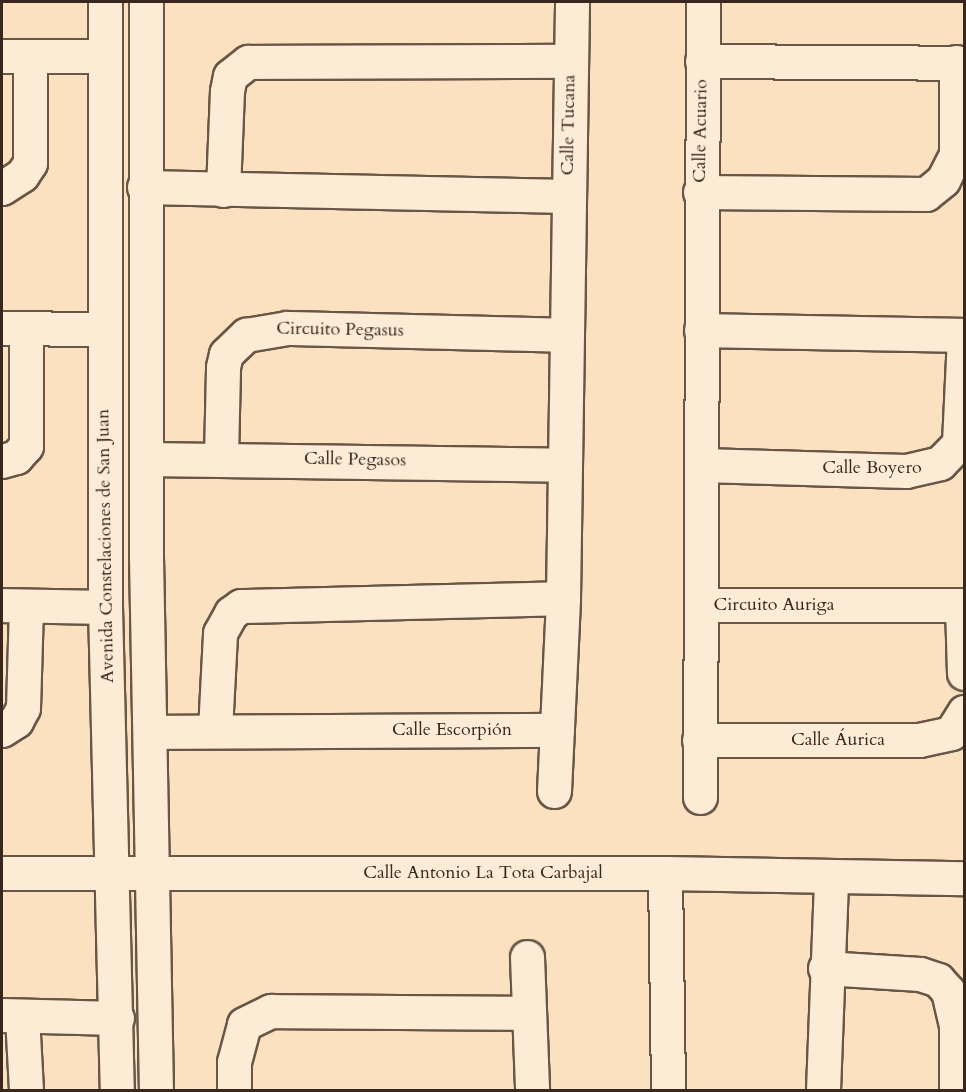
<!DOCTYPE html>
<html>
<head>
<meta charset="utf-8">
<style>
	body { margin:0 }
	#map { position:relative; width:966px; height:1092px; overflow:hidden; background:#fbe1c0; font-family:Cardo,serif }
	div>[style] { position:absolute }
	.roads { filter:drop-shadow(2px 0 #685646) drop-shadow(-2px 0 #685646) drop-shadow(0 2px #685646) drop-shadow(0 -2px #685646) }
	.minor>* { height:33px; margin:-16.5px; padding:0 16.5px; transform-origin:16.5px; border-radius:16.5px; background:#fcecd6 }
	span { translate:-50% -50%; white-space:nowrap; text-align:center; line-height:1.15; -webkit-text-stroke:6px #fcecd6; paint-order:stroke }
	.street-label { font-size:18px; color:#37271e }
	.frame { position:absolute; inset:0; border:3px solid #37271e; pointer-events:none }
</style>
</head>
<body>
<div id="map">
	<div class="roads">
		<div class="minor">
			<div style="left:105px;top:2px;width:605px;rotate:90deg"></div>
			<div style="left:105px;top:607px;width:483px;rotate:88.6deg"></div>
			<div style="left:146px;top:2px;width:555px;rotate:90deg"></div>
			<div style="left:146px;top:557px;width:533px;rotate:88.93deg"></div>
			<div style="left:2px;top:56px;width:102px"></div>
			<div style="left:702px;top:61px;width:262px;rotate:0.4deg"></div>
			<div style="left:144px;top:187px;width:424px;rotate:1.2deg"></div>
			<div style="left:2px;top:188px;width:24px;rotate:-33deg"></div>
			<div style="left:22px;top:175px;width:14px;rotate:-56deg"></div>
			<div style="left:30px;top:163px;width:107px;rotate:-90deg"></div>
			<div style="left:223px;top:190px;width:99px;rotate:-87.7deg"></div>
			<div style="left:227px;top:91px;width:15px;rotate:-79deg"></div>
			<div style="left:230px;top:76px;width:23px;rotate:-38deg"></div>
			<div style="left:248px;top:62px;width:321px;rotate:-0.2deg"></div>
			<div style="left:700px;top:192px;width:226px;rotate:0.5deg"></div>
			<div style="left:926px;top:194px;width:22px;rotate:-39deg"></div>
			<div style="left:943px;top:180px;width:29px;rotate:-63deg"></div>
			<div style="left:956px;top:154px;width:92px;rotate:-90deg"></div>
			<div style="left:2px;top:328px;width:102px;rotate:0.6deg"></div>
			<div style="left:701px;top:330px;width:263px;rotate:1.1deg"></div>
			<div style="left:221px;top:457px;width:90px;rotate:-88.7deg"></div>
			<div style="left:223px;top:367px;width:13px;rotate:-77deg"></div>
			<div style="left:226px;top:354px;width:28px;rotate:-44deg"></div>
			<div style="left:246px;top:335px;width:42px;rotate:-9.7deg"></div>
			<div style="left:287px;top:328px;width:279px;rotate:1.4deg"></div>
			<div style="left:146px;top:459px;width:419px;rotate:0.8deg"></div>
			<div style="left:2px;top:461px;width:15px;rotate:-16deg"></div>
			<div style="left:16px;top:457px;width:15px;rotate:-48deg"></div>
			<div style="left:26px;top:446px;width:117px;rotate:-90deg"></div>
			<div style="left:702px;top:465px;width:204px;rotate:1.7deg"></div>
			<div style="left:906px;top:471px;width:35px;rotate:-13deg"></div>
			<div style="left:940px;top:463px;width:28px;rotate:-46deg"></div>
			<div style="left:959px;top:443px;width:108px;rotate:-87.3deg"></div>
			<div style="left:2px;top:605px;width:103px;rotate:1.1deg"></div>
			<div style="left:703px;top:605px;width:261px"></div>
			<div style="left:962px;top:605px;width:68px;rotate:88.3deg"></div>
			<div style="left:2px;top:730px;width:17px;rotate:-33deg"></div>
			<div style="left:16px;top:721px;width:15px;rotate:-62deg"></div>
			<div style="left:23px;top:708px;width:102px;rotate:-88.3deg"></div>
			<div style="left:215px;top:730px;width:97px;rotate:-87deg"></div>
			<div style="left:220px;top:633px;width:23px;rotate:-61deg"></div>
			<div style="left:231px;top:613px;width:12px;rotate:-35deg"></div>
			<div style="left:241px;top:606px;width:322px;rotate:-1.4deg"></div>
			<div style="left:151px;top:732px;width:406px;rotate:-0.3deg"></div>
			<div style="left:699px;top:740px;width:220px"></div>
			<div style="left:919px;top:740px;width:33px;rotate:-12deg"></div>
			<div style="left:951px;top:733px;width:25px;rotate:-58deg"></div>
			<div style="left:554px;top:791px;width:193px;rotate:-87.3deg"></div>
			<div style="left:563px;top:598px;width:596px;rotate:-89.13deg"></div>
			<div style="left:700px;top:797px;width:795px;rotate:-89.78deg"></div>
			<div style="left:2px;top:873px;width:663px"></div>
			<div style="left:665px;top:873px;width:299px;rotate:1deg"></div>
			<div style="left:665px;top:873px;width:217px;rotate:89.2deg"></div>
			<div style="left:527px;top:957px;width:133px;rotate:87.8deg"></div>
			<div style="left:825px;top:968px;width:95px;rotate:3.6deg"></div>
			<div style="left:920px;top:974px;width:19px;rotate:18deg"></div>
			<div style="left:938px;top:980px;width:15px;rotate:48deg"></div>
			<div style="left:948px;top:991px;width:36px;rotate:77deg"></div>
			<div style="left:956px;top:1026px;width:64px;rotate:90deg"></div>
			<div style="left:2px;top:1015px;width:115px;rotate:1.5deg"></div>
			<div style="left:22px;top:1016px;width:74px;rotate:86.9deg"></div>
			<div style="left:234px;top:1090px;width:28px;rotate:-90deg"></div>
			<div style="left:234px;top:1062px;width:39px;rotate:-75deg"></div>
			<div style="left:244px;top:1024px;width:30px;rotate:-26deg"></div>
			<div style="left:271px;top:1011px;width:257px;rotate:0.4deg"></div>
			<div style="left:823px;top:1090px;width:213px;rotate:-87.8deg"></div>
		</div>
	</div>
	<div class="street-label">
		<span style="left:569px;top:125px;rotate:-89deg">Calle Tucana</span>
		<span style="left:701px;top:131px;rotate:-89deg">Calle Acuario</span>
		<span style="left:340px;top:330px;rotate:1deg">Circuito Pegasus</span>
		<span style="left:355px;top:460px;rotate:1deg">Calle Pegasos</span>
		<span style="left:872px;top:468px">Calle Boyero</span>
		<span style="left:106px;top:546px;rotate:-91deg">Avenida Constelaciones de San Juan</span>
		<span style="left:774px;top:605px">Circuito Auriga</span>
		<span style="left:452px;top:730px">Calle Escorpión</span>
		<span style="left:838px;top:740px">Calle Áurica</span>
		<span style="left:483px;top:873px">Calle Antonio La Tota Carbajal</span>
	</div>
	<div class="frame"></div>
</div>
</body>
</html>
